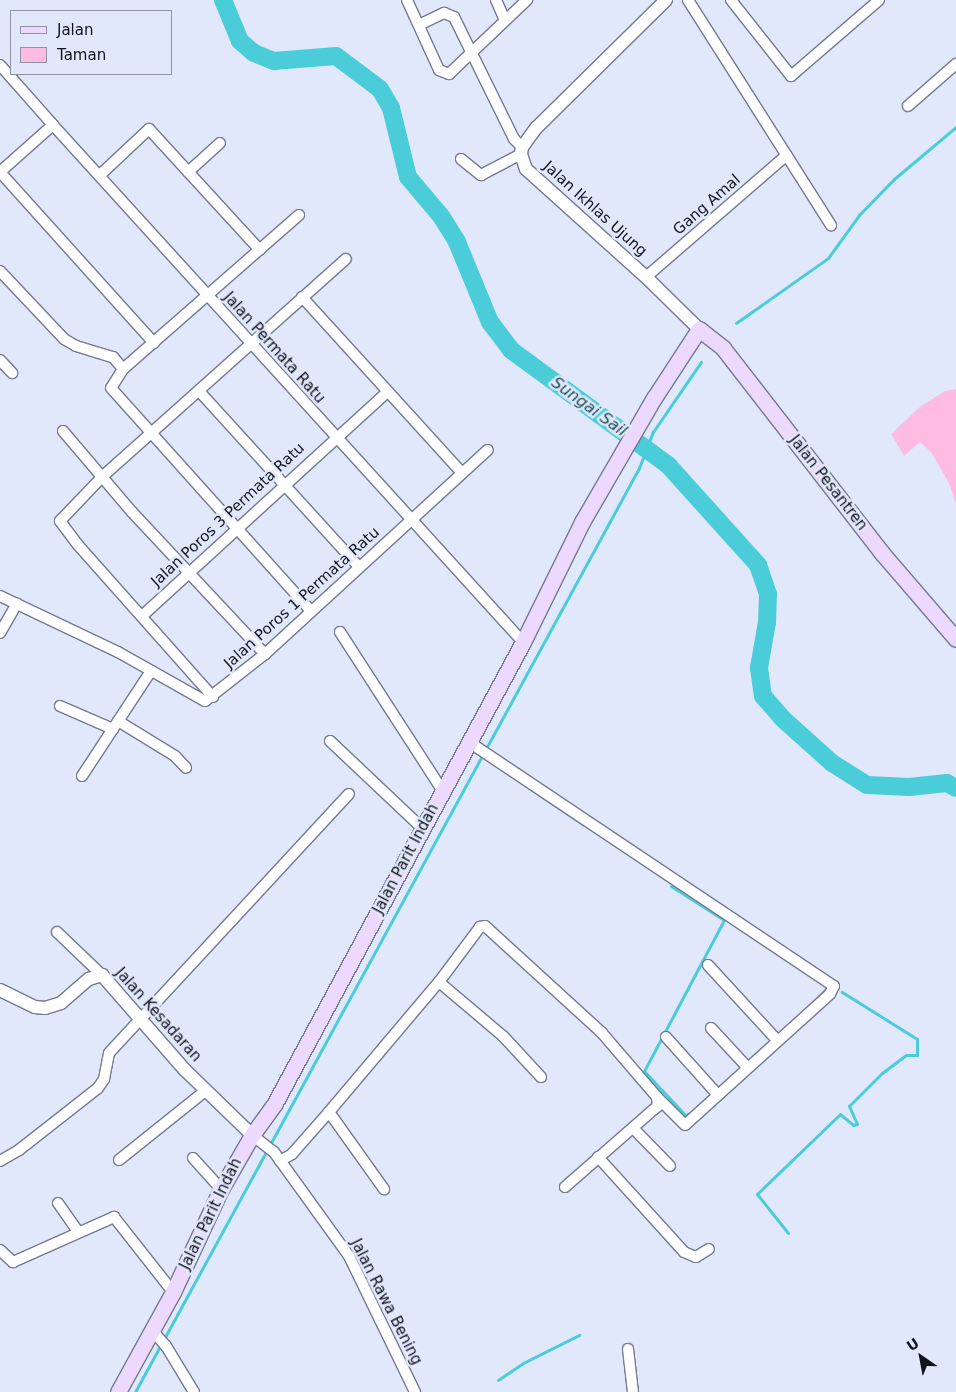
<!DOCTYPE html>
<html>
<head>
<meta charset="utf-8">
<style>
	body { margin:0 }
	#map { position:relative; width:956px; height:1392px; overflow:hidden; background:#e2e8fc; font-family:"DejaVu Sans",sans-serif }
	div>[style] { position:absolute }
	.green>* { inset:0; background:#febce3 }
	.stream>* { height:3px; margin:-1.5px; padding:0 1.5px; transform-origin:1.5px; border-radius:1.5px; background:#4accd9 }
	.river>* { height:18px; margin:-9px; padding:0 9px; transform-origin:9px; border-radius:9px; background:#4accd9 }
	.roads { filter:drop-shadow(1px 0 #747a91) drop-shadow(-1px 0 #747a91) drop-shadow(0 1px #747a91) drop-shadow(0 -1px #747a91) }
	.minor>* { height:10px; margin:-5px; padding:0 5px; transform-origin:5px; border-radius:5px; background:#fff }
	.tertiary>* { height:12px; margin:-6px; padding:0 6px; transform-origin:6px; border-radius:6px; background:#fff }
	.primary>* { height:15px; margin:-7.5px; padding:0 7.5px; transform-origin:7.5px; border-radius:7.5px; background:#ecd9fd }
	span { translate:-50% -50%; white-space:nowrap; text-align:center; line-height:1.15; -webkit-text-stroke:5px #e2e8fc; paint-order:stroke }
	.street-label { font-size:15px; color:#12141d }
	.water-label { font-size:16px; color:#1b5258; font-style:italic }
	.legend { position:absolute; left:10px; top:10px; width:162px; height:65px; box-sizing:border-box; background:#e2e8fc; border:1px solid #8f93a3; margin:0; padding:6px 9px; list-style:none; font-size:15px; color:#12141d }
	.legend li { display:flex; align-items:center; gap:10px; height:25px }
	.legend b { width:25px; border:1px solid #8f93a3 }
	.north { position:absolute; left:896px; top:1332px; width:50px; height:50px; -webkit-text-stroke:4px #e2e8fc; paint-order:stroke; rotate:327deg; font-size:14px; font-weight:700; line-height:20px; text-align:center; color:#12141d }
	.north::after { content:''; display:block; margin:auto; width:18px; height:22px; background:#12141d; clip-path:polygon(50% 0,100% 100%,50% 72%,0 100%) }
</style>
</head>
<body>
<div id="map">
	<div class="green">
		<div style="clip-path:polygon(956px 389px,956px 504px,949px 483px,931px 452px,920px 442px,904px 456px,891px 434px,921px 406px,945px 391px)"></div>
	</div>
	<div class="stream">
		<div style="left:736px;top:323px;width:113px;rotate:-35.2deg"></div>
		<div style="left:828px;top:258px;width:53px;rotate:-54.2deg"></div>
		<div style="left:859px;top:215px;width:50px;rotate:-45.8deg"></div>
		<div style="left:894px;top:179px;width:81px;rotate:-40deg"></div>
		<div style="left:538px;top:794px;width:55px;rotate:34deg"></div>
		<div style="left:671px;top:886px;width:63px;rotate:32.7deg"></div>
		<div style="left:724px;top:920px;width:171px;rotate:117.9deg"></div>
		<div style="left:644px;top:1071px;width:60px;rotate:47deg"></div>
		<div style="left:685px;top:1115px;width:8px;rotate:-14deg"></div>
		<div style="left:799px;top:1016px;width:44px;rotate:-45deg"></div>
		<div style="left:788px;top:1233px;width:50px;rotate:-128.5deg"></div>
		<div style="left:757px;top:1194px;width:115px;rotate:-43.9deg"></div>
		<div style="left:840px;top:1114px;width:17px;rotate:40deg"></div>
		<div style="left:853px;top:1125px;width:4px;rotate:-14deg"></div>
		<div style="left:857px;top:1124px;width:20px;rotate:-114deg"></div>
		<div style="left:849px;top:1106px;width:47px;rotate:-45deg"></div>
		<div style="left:882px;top:1073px;width:30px;rotate:-37deg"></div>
		<div style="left:906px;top:1055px;width:11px"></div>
		<div style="left:917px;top:1055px;width:16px;rotate:-90deg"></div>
		<div style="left:917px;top:1039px;width:89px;rotate:-147.9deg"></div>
		<div style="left:498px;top:1380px;width:30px;rotate:-34deg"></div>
		<div style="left:523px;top:1363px;width:63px;rotate:-26.6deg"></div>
		<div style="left:135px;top:1392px;width:1053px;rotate:-61.39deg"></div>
		<div style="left:639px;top:468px;width:39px;rotate:-69deg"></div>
		<div style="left:653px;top:432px;width:85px;rotate:-55.6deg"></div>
	</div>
	<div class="river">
		<div style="left:223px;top:0;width:44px;rotate:67.5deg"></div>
		<div style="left:240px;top:41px;width:18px;rotate:41deg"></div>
		<div style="left:254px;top:53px;width:22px;rotate:22deg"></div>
		<div style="left:274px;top:61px;width:62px;rotate:-4.6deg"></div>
		<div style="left:336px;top:56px;width:55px;rotate:36.9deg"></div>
		<div style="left:380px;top:89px;width:22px;rotate:60deg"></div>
		<div style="left:391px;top:108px;width:71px;rotate:76.2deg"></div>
		<div style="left:408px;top:177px;width:51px;rotate:49.8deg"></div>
		<div style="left:441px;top:216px;width:31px;rotate:58deg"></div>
		<div style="left:457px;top:242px;width:87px;rotate:67.6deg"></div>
		<div style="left:490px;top:322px;width:35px;rotate:53deg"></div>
		<div style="left:511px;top:350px;width:195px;rotate:36.2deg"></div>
		<div style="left:668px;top:465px;width:135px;rotate:48deg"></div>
		<div style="left:758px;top:565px;width:31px;rotate:71deg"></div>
		<div style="left:768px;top:594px;width:28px;rotate:92deg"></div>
		<div style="left:767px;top:622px;width:47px;rotate:99.9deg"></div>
		<div style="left:759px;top:668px;width:28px;rotate:82deg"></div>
		<div style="left:763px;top:696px;width:30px;rotate:49deg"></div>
		<div style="left:783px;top:719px;width:66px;rotate:41.9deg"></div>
		<div style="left:832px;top:763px;width:41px;rotate:32.2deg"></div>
		<div style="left:867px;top:785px;width:42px;rotate:2.7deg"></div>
		<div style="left:909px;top:787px;width:38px;rotate:-6deg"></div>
		<div style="left:947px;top:783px;width:10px;rotate:29deg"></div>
	</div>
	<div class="roads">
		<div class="minor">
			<div style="left:407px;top:0;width:77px;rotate:65.4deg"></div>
			<div style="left:439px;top:70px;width:11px;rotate:22deg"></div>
			<div style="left:449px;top:74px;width:108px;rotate:-43.5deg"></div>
			<div style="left:496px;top:0;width:22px;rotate:66deg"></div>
			<div style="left:688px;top:0;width:267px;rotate:57.6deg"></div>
			<div style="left:731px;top:0;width:97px;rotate:51.7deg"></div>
			<div style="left:791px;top:76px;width:116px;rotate:-40.8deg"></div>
			<div style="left:419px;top:25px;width:28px;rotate:-26deg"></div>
			<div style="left:444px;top:13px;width:11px;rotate:22deg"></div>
			<div style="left:454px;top:17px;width:136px;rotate:63.8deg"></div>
			<div style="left:514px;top:139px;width:11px;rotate:45deg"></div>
			<div style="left:0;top:65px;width:80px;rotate:48.5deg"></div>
			<div style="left:908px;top:106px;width:64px;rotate:-41.2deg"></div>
			<div style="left:461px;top:159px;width:26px;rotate:39deg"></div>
			<div style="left:481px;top:175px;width:45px;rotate:-27.7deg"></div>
			<div style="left:0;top:172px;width:71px;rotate:-41.6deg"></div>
			<div style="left:53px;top:125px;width:699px;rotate:47.73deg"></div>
			<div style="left:0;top:172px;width:230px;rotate:48deg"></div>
			<div style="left:188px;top:172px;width:43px;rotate:-42.2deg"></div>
			<div style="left:101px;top:174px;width:66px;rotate:-43.2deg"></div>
			<div style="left:149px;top:129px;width:164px;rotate:47.5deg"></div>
			<div style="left:299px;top:215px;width:234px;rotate:138.8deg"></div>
			<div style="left:123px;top:369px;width:22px;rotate:122deg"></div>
			<div style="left:111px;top:388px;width:300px;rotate:48.1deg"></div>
			<div style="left:0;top:271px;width:93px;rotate:46.7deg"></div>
			<div style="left:64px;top:339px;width:14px;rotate:30deg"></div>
			<div style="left:76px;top:346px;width:39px;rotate:17deg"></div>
			<div style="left:113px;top:357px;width:16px;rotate:50deg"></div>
			<div style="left:646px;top:277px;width:186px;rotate:-40.9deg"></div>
			<div style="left:302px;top:297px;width:238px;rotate:47.7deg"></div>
			<div style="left:0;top:360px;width:18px;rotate:47deg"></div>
			<div style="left:199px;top:391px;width:238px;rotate:47.7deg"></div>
			<div style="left:63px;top:431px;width:106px;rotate:49.6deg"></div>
			<div style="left:132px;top:512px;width:195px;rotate:46.9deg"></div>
			<div style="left:0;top:596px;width:131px;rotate:25.4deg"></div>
			<div style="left:118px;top:652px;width:100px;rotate:29.4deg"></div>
			<div style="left:205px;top:701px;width:76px;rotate:-38.1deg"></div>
			<div style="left:265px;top:654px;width:302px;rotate:-42.5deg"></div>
			<div style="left:142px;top:616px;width:332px;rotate:-42.4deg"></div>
			<div style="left:340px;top:632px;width:189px;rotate:57.1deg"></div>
			<div style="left:0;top:633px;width:34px;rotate:-60deg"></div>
			<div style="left:213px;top:697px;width:203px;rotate:-131.6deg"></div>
			<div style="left:78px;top:545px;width:30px;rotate:-127deg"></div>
			<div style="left:60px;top:521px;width:61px;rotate:-46.3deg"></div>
			<div style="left:102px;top:477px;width:327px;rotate:-41.8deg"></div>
			<div style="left:60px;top:706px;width:58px;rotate:23.5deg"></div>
			<div style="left:118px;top:721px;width:67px;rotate:31.6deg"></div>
			<div style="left:175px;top:756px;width:16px;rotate:47deg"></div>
			<div style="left:330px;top:741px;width:128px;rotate:43.4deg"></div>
			<div style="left:469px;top:742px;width:439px;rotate:33.8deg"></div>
			<div style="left:834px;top:986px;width:9px;rotate:117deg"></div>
			<div style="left:830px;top:994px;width:195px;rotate:137.9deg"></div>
			<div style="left:685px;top:1125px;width:40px;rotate:-135deg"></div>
			<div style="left:82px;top:776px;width:126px;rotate:-56.7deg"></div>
			<div style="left:57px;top:932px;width:62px;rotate:43.7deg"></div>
			<div style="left:708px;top:965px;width:103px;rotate:47.4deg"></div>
			<div style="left:439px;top:982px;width:84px;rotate:40.2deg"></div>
			<div style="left:503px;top:1036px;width:56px;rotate:47.2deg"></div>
			<div style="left:711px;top:1028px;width:54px;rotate:47.2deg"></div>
			<div style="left:666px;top:1037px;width:78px;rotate:48.1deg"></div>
			<div style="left:329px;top:1112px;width:95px;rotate:54.5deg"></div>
			<div style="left:633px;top:1128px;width:53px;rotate:45.8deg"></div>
			<div style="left:252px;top:1135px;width:28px;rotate:38deg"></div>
			<div style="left:274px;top:1152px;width:128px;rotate:54.2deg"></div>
			<div style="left:349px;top:1256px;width:151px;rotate:64.1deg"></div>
			<div style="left:598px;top:1157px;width:128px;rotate:47.8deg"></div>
			<div style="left:684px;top:1252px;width:13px;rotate:23deg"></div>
			<div style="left:696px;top:1257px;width:15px;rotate:-32deg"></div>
			<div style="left:193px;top:1158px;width:42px;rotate:47.9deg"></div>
			<div style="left:119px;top:1160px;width:110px;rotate:-38.7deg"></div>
			<div style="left:0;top:1161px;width:22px;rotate:-30deg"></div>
			<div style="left:19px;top:1150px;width:100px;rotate:-38.1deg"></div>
			<div style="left:98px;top:1088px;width:11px;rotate:-56deg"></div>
			<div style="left:104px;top:1079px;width:26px;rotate:-79deg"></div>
			<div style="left:109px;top:1053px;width:353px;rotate:-47.2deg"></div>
			<div style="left:280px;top:1161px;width:14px;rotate:-30deg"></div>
			<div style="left:292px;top:1154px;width:56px;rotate:-48.6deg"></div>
			<div style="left:329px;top:1112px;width:170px;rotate:-49.8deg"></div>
			<div style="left:439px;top:982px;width:69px;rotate:-53.3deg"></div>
			<div style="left:480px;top:927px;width:5px;rotate:-11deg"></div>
			<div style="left:485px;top:926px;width:159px;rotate:42.4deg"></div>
			<div style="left:602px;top:1033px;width:84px;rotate:49.3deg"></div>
			<div style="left:657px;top:1097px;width:9px;rotate:84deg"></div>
			<div style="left:658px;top:1106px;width:6px;rotate:141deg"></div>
			<div style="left:653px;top:1110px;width:117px;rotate:138.8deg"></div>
			<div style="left:58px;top:1203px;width:35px;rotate:55deg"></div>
			<div style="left:0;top:1250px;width:18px;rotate:43deg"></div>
			<div style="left:13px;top:1262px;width:111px;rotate:-24deg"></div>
			<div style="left:114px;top:1217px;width:95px;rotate:51.8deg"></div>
			<div style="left:152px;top:1330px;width:21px;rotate:49deg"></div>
			<div style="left:166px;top:1346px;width:54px;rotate:58.7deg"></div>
			<div style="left:628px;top:1349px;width:43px;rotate:83.4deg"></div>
		</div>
		<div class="tertiary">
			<div style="left:666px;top:0;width:182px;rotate:135.4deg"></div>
			<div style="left:536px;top:128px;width:24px;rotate:126deg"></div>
			<div style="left:522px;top:147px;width:7px;rotate:98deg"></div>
			<div style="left:521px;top:154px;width:16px;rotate:72deg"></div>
			<div style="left:526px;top:169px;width:161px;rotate:42deg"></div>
			<div style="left:646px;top:277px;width:74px;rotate:44.5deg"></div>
			<div style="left:0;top:990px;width:39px;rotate:26deg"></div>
			<div style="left:35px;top:1007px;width:10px;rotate:6deg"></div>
			<div style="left:45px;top:1008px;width:17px;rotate:-17deg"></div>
			<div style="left:61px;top:1003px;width:37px;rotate:-41deg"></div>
			<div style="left:89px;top:979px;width:14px;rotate:-17deg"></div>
			<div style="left:102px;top:975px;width:126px;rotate:48.9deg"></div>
			<div style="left:185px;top:1070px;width:93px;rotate:44.1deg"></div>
		</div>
		<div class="primary">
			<div style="left:118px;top:1392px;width:114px;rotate:-61.2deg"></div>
			<div style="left:173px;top:1292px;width:114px;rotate:-65deg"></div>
			<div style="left:221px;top:1189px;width:62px;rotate:-60.1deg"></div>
			<div style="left:252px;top:1135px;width:39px;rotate:-54deg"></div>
			<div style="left:275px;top:1103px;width:523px;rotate:-61.72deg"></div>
			<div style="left:523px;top:642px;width:134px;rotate:-63.8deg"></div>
			<div style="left:582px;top:522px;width:143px;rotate:-59.9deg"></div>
			<div style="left:654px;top:398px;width:82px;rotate:-56.9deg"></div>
			<div style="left:699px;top:329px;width:31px;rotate:38deg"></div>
			<div style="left:723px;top:348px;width:259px;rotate:52.2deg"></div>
			<div style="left:882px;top:553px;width:113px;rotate:49.3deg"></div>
		</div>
	</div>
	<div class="street-label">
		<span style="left:707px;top:205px;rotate:-41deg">Gang Amal</span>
		<span style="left:595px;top:209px;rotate:42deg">Jalan Ikhlas Ujung</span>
		<span style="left:274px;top:348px;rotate:48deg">Jalan Permata Ratu</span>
		<span style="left:828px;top:483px;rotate:52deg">Jalan Pesantren</span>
		<span style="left:228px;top:515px;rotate:-43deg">Jalan Poros 3 Permata Ratu</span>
		<span style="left:302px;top:598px;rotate:-42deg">Jalan Poros 1 Permata Ratu</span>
		<span style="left:406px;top:859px;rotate:-62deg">Jalan Parit Indah</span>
		<span style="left:158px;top:1015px;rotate:48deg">Jalan Kesadaran</span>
		<span style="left:211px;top:1214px;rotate:-64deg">Jalan Parit Indah</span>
		<span style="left:386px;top:1302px;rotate:63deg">Jalan Rawa Bening</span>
	</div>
	<div class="water-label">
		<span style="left:589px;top:407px;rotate:36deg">Sungai Sail</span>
	</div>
	<ul class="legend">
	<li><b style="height:6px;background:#ecd9fd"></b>Jalan</li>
	<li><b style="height:14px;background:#febce3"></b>Taman</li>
	</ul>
	<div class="north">U</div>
</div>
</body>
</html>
